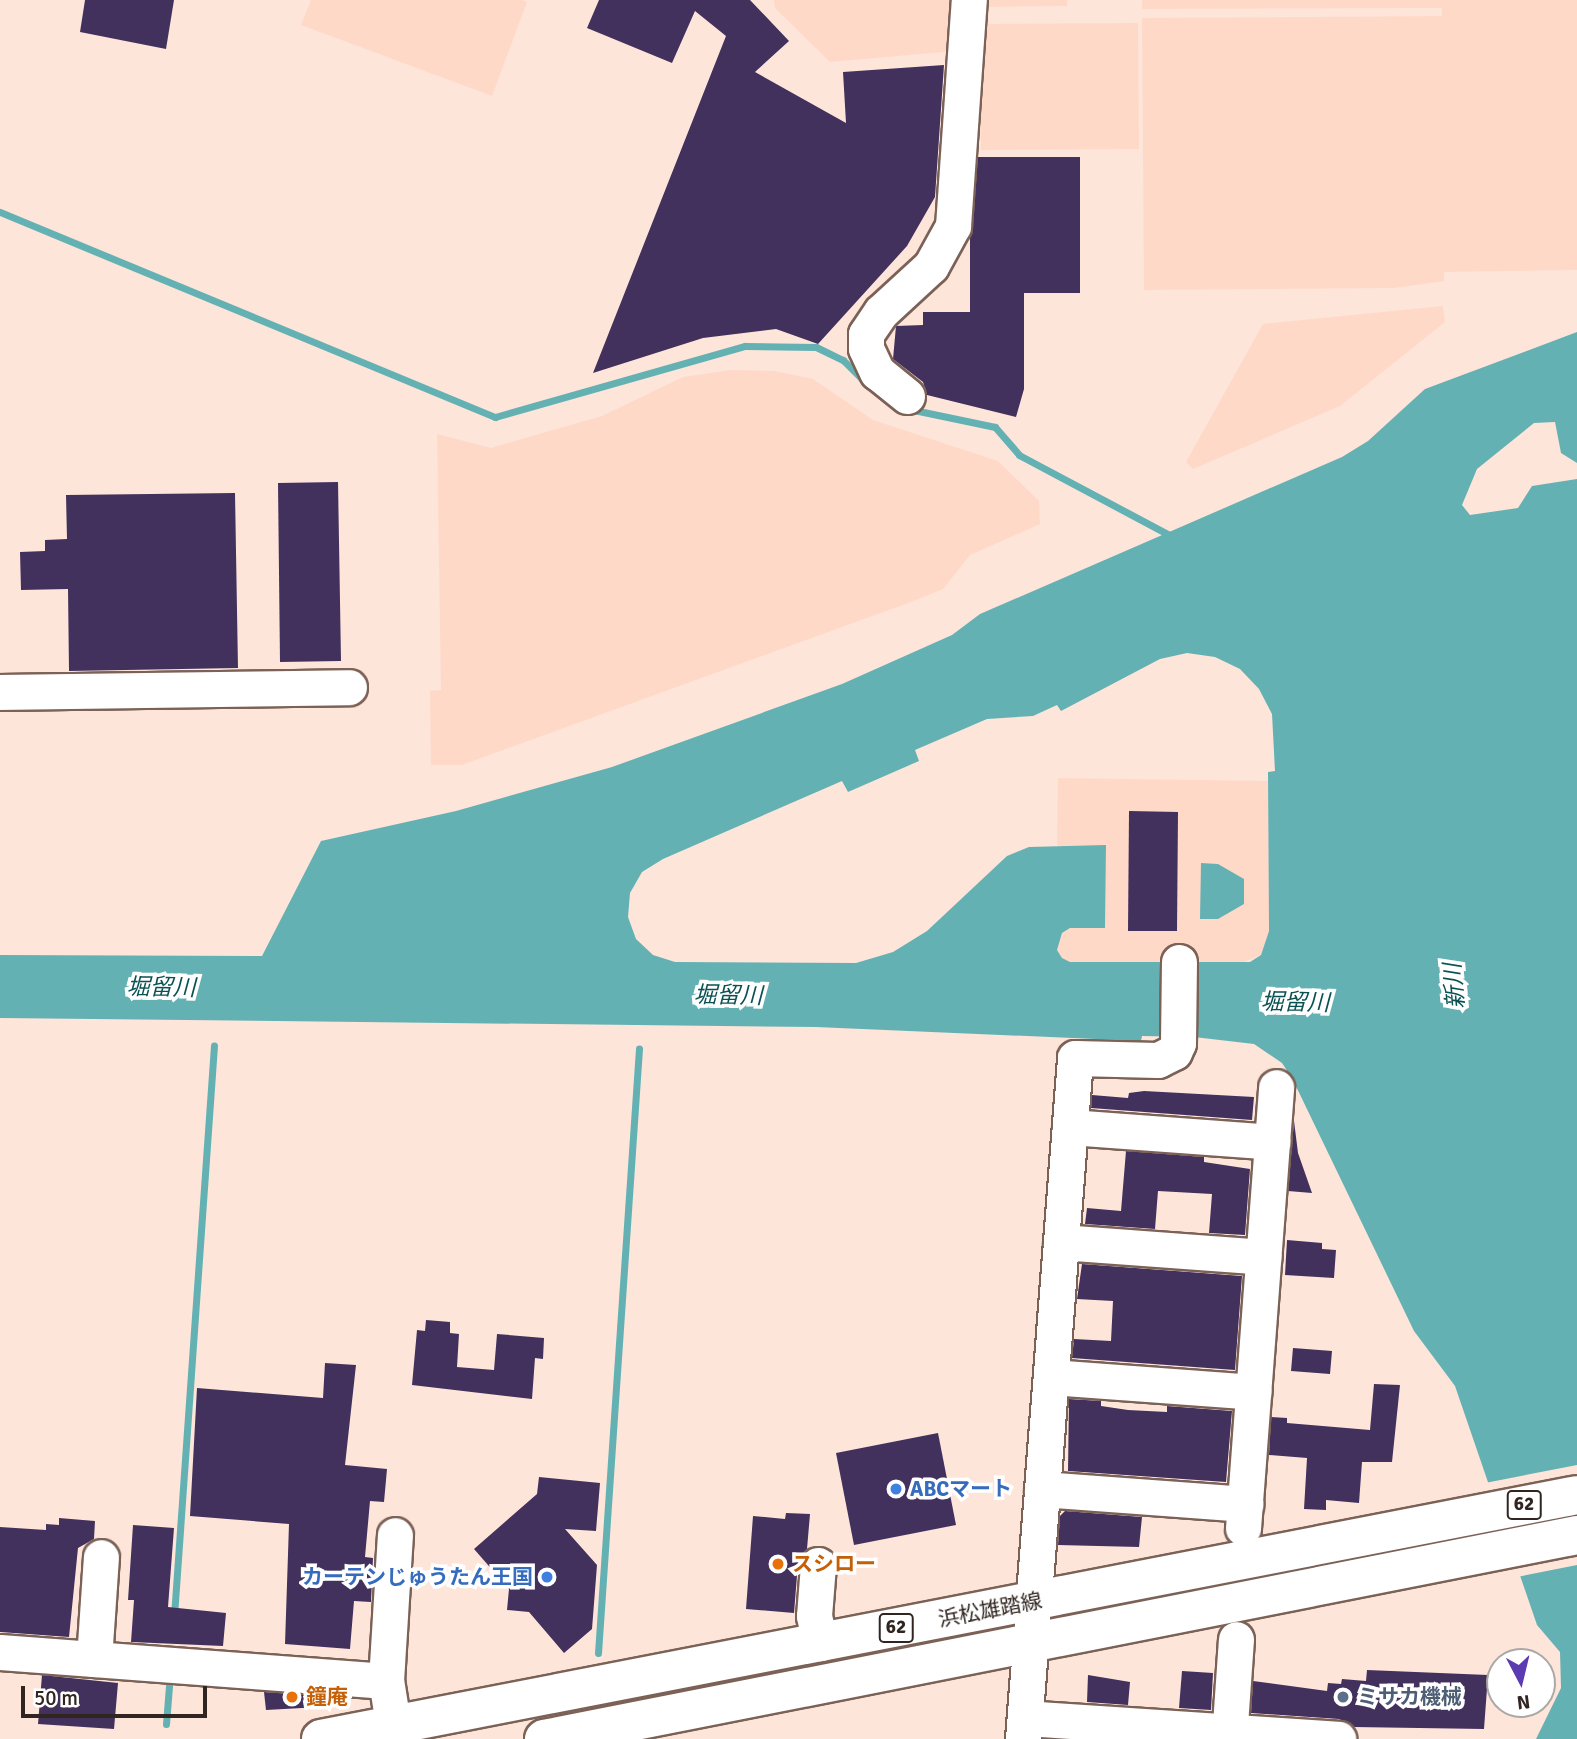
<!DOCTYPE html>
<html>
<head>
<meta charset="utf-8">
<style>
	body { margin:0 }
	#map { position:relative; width:1577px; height:1739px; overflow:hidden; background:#fde5da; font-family:Signika,"Noto Sans JP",sans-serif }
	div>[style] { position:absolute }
	.built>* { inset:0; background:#ffd9c8 }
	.water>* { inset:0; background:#64b1b3 }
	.pier>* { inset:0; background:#fde5da }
	.stream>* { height:7px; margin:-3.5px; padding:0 3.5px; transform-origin:3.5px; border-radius:3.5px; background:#64b1b3 }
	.building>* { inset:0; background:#42315c }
	.roads { filter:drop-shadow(2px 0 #7b6156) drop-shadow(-2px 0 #7b6156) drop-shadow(0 2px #7b6156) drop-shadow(0 -2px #7b6156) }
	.minor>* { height:35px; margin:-17.5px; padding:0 17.5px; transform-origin:17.5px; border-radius:17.5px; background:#fff }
	.major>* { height:38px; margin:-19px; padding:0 19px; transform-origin:19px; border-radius:19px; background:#fff }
	.dots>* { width:19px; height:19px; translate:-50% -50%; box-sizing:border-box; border:4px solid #fff; border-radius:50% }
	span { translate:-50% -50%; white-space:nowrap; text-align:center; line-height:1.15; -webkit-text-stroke:7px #fff; paint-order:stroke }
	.shield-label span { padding:2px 5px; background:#fff; border:2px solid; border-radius:5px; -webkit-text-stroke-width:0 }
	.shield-label { font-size:19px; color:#302520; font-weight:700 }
	.shop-label { font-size:21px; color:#366cbe; font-weight:700 }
	.left { translate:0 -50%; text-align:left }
	.right { translate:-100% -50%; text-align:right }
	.food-label { font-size:21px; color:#c56008; font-weight:700 }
	.street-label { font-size:21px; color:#302520 }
	.service-label { font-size:21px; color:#4e5e75; font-weight:700 }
	.water-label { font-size:23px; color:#0a5153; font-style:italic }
	.north { position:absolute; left:1486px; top:1648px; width:70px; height:70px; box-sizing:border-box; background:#fff; border:2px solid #aca8a6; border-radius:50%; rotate:173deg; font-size:19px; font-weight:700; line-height:28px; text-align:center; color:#302520 }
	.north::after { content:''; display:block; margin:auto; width:24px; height:32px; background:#5b3ab2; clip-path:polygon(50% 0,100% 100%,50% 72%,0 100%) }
	.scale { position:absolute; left:21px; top:1686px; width:186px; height:32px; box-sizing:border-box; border:4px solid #302520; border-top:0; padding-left:9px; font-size:21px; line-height:24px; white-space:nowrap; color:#302520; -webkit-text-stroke:5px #fff; paint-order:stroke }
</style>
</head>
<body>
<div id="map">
	<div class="built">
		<div style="clip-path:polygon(311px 0,522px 0,527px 2px,492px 96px,301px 25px)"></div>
		<div style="clip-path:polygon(774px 0,962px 0,955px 51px,830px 62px,775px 8px)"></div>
		<div style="clip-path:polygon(982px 0,1067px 0,1067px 6px,980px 7px)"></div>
		<div style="clip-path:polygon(1142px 0,1577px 0,1577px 270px,1444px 272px,1444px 281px,1394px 288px,1144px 290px,1142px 18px,1442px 16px,1442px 8px,1142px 9px)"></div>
		<div style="clip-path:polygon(1138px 23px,1139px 149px,981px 150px,980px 24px)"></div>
		<div style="clip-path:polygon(1443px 306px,1445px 322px,1340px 406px,1193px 469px,1186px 462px,1263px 324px)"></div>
		<div style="clip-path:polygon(731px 370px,774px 371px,813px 379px,873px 420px,998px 461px,1039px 501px,1040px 524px,970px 555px,943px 589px,911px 602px,462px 765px,431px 765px,430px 691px,441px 690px,437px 434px,491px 448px,602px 416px,683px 377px)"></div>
		<div style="clip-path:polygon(1058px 778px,1268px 781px,1269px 931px,1261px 955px,1238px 964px,1070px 962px,1062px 958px,1057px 950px,1062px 933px,1070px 928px,1104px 928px,1057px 844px)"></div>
	</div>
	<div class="water">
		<div style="clip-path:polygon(evenodd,1577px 332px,1577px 463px,1561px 453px,1555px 422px,1534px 423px,1477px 469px,1462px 505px,1470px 515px,1518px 508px,1532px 486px,1577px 479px,1577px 1739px,1536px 1739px,1561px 1688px,1560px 1652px,1537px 1625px,1455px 1386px,1414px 1331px,1292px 1078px,1282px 1063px,1254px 1044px,1194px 1037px,1142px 1036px,1141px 1041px,816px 1027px,0 1018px,0 955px,262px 956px,321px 841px,456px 811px,612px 767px,842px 684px,952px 635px,980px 614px,1342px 457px,1368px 441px,1425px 389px,1577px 332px,1187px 653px,1215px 657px,1240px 669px,1259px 689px,1272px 714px,1275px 771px,1268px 772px,1269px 931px,1261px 955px,1250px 962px,1070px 962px,1062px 958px,1057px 950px,1062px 933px,1070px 928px,1105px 928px,1106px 845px,1029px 847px,1007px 856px,927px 931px,893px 952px,856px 963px,675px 962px,653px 955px,636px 939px,628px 917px,630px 893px,642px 872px,663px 859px,842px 781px,848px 792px,919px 761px,915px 750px,987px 719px,1033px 716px,1057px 705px,1061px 711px,1160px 659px,1187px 653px)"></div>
		<div style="clip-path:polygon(1201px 863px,1218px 864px,1244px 879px,1244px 904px,1218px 919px,1200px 919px)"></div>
	</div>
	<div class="pier">
		<div style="clip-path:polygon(1577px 1465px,1577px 1565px,1517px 1577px,1485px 1483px)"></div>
	</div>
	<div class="stream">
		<div style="left:0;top:212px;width:536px;rotate:22.5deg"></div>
		<div style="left:495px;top:417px;width:260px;rotate:-15.9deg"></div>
		<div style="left:745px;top:346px;width:71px;rotate:0.8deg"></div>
		<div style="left:816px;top:347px;width:30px;rotate:26deg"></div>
		<div style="left:843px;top:360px;width:33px;rotate:45deg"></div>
		<div style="left:909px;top:409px;width:88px;rotate:11.8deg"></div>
		<div style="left:995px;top:427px;width:37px;rotate:49deg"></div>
		<div style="left:1019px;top:455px;width:177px;rotate:28deg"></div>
		<div style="left:174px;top:1616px;width:572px;rotate:-85.99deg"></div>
		<div style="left:598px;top:1653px;width:606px;rotate:-86.12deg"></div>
		<div style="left:166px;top:1724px;width:51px;rotate:-85.5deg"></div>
	</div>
	<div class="building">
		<div style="clip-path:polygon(85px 0,174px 0,166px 49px,80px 32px)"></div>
		<div style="clip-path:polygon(599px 0,750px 0,789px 41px,755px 72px,846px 123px,843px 72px,944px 65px,935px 197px,907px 246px,818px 344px,776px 329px,703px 338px,593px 373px,726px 36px,695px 11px,672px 63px,587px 28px)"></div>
		<div style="clip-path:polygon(978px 157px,1080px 157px,1080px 293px,1024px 293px,1024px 389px,1016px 417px,927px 395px,923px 382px,893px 359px,896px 326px,923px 325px,923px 312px,970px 312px,970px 236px)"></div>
		<div style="clip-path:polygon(338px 482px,341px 661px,280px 662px,278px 483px)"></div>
		<div style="clip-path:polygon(235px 493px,238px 668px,69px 671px,68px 589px,21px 590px,20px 552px,45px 551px,45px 540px,67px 539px,66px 495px)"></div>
		<div style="clip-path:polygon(1129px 811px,1178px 812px,1177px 931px,1128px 931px)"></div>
		<div style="clip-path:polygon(1144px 1091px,1254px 1097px,1252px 1120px,1091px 1108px,1092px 1095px,1128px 1098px,1129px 1093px)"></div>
		<div style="clip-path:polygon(1294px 1121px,1298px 1153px,1312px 1193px,1288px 1191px)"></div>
		<div style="clip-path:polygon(1126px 1151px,1204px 1157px,1204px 1162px,1250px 1169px,1245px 1235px,1209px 1233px,1212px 1194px,1158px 1191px,1155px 1229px,1085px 1224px,1087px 1208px,1121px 1211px)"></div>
		<div style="clip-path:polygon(1287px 1240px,1322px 1243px,1322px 1249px,1336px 1250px,1334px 1278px,1285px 1275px)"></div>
		<div style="clip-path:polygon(1082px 1264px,1242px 1276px,1235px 1370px,1072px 1358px,1074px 1339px,1111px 1341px,1113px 1301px,1077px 1299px)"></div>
		<div style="clip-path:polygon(426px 1320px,450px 1322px,450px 1333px,459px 1334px,457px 1367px,494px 1370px,497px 1334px,544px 1338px,543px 1359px,535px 1358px,532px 1399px,412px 1385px,417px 1330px,425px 1331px)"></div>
		<div style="clip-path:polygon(1293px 1348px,1332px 1351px,1330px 1374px,1291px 1371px)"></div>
		<div style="clip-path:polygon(325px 1363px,356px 1365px,345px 1465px,387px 1469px,384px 1502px,370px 1501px,365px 1557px,373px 1558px,371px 1602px,354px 1601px,350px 1649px,285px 1644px,289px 1524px,190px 1516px,197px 1388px,323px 1398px)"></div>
		<div style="clip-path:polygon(1374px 1384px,1400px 1385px,1392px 1462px,1362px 1462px,1359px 1503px,1326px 1500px,1326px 1510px,1304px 1509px,1307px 1458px,1269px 1455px,1271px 1417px,1287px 1418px,1287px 1423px,1370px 1430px)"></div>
		<div style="clip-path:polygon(1069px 1399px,1101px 1401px,1101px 1406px,1128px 1410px,1167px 1412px,1167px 1406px,1232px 1411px,1226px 1482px,1068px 1471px)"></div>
		<div style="clip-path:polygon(938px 1433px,956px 1525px,854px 1545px,836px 1453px)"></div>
		<div style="clip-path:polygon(539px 1477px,600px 1483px,596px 1531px,565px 1529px,597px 1565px,592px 1629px,564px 1653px,529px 1612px,507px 1610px,509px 1589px,474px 1549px,537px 1494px)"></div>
		<div style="clip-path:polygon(1065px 1511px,1142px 1517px,1139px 1547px,1058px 1545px,1060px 1516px)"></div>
		<div style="clip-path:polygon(786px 1513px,810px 1514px,807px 1549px,798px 1563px,794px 1613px,746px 1609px,753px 1516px,785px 1519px)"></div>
		<div style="clip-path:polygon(59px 1518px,95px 1521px,94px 1539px,78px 1548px,69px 1637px,0 1632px,0 1527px,46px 1530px,46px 1524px,59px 1525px)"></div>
		<div style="clip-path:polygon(133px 1525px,174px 1528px,168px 1607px,226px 1613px,223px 1646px,131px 1642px,134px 1600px,128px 1600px)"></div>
		<div style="clip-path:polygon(1367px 1670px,1488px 1675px,1484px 1729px,1354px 1727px,1339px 1719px,1251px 1713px,1253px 1681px,1327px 1691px,1328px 1683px,1341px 1684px,1342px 1679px,1366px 1681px)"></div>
		<div style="clip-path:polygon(1182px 1671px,1213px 1673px,1211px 1710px,1179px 1708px)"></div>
		<div style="clip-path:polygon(42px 1675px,118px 1683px,114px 1729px,38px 1724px)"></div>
		<div style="clip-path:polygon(1088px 1675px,1130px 1682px,1128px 1705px,1087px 1702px)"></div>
		<div style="clip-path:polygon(264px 1692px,319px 1696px,320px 1707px,266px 1710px)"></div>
	</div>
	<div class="roads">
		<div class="minor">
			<div style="left:907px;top:396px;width:38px;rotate:-141deg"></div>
			<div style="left:877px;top:372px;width:26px;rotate:-115deg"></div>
			<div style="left:866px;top:348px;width:14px;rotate:-90deg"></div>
			<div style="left:866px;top:334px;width:27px;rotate:-56deg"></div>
			<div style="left:881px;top:312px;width:68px;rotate:-42.6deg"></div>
			<div style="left:931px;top:266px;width:46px;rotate:-61.2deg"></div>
			<div style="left:953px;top:226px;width:227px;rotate:-86deg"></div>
			<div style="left:0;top:692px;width:349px;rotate:-0.8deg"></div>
			<div style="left:1070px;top:1127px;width:203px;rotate:4.2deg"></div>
			<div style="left:1061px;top:1242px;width:203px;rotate:4.2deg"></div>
			<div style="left:1051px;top:1377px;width:203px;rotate:4.2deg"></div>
			<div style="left:1042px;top:1489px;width:204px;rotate:4.2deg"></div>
			<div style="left:1243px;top:1528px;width:442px;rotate:-85.7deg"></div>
			<div style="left:818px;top:1565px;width:51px;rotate:94.5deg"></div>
			<div style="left:814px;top:1616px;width:28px;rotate:77deg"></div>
			<div style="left:0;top:1652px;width:387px;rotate:4.3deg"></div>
			<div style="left:94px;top:1659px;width:102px;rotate:-86.1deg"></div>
			<div style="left:390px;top:1705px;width:24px;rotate:-99deg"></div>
			<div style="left:386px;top:1681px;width:146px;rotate:-86.5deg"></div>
			<div style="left:1025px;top:1718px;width:314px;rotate:3.8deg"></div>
			<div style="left:1023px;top:1739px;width:683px;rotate:-85.63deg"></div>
			<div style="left:1075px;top:1058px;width:83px;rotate:1.4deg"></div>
			<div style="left:1158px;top:1060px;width:18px;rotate:-27deg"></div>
			<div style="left:1174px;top:1052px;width:10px;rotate:-66deg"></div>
			<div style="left:1178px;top:1043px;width:81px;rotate:-89.3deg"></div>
			<div style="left:1229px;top:1739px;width:100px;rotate:-86deg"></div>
		</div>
		<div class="major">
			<div style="left:321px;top:1739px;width:1279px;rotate:-10.99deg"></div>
			<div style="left:544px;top:1739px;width:1053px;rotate:-11.17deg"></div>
		</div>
	</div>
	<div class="dots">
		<div style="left:896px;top:1489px;background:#3f7fe0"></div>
		<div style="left:778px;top:1564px;background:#e8710a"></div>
		<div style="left:547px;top:1577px;background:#3f7fe0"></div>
		<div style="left:292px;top:1697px;background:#e8710a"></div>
		<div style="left:1343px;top:1697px;background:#5c6f8a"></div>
	</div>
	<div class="shield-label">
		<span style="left:1524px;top:1505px">62</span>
		<span style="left:896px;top:1628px">62</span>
	</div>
	<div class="shop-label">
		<span class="left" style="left:910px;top:1489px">ABCマート</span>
		<span class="right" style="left:533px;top:1577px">カーテンじゅうたん王国</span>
	</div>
	<div class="food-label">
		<span class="left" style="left:792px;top:1564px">スシロー</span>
		<span class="left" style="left:306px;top:1697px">鐘庵</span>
	</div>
	<div class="street-label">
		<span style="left:990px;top:1610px;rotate:-11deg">浜松雄踏線</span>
	</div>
	<div class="service-label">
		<span class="left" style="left:1357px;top:1697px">ミサカ機械</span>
	</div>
	<div class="water-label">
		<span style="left:1455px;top:986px;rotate:-95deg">新川</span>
		<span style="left:161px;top:988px;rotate:1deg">堀留川</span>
		<span style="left:728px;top:996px;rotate:1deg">堀留川</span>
		<span style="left:1295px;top:1003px;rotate:1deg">堀留川</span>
	</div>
	<div class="north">N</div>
	<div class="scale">50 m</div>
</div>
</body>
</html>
